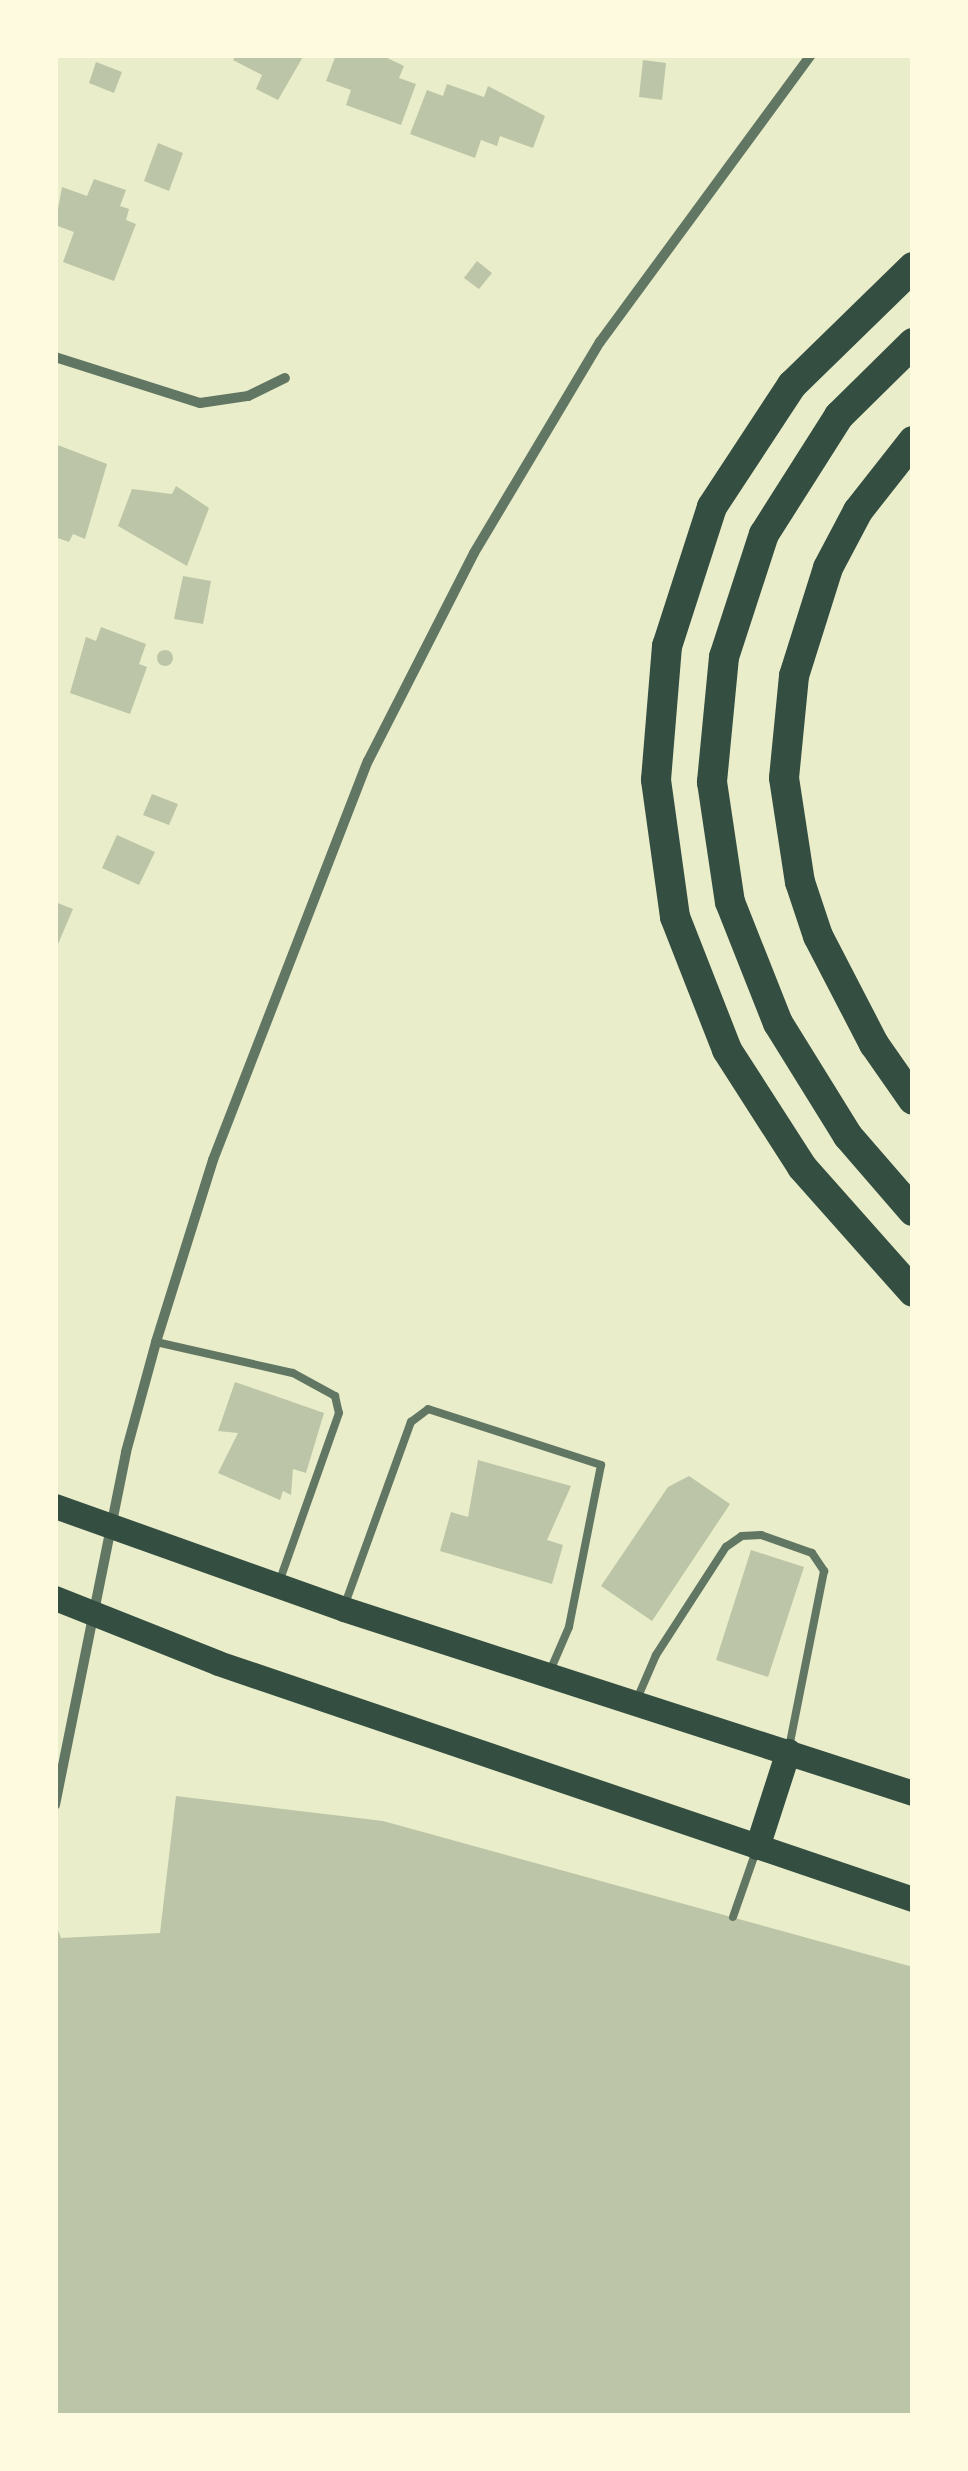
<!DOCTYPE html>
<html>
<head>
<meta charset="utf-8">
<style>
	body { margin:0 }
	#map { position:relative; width:968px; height:2471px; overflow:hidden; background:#e9edc9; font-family:Figtree,sans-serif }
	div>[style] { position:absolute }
	.building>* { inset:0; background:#bcc5a7 }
	.round { border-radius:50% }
	.service>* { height:8px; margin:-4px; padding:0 4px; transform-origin:4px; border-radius:4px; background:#617663 }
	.minor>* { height:10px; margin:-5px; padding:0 5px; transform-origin:5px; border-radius:5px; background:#617663 }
	.primary>* { height:25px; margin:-12.5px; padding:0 12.5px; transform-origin:12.5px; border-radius:12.5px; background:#344e41 }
	.motorway>* { height:30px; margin:-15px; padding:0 15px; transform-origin:15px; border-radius:15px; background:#344e41 }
	span { translate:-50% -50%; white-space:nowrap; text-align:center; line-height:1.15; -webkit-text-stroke:10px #fefae0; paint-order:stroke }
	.frame { position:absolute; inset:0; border:58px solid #fefae0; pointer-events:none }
</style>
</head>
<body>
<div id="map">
	<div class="building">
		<div style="clip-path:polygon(236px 55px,304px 55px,278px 100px,256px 89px,262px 75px,233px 60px)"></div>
		<div style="clip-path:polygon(336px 55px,381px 55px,404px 66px,399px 78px,416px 84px,401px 125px,346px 105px,351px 90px,326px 81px)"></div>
		<div style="clip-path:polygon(643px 60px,666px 63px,662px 100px,639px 97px)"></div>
		<div style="clip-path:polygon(96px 62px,122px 72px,114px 93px,89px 83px)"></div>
		<div style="clip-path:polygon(447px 84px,484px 97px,488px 86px,545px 116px,533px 148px,500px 136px,497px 146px,481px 140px,475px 158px,410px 134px,427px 90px,443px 96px)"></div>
		<div style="clip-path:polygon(158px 143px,183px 153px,169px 191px,144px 181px)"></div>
		<div style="clip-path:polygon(94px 179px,126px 190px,120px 206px,129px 209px,126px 220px,136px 224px,114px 281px,63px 262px,74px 232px,55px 225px,62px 187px,87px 196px)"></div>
		<div style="clip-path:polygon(477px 261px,492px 273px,479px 289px,464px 278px)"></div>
		<div style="clip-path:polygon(55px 444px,107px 464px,85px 539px,73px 534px,69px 542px,55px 537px)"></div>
		<div style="clip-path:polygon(176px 486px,209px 508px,187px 566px,118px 526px,132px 489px,172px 494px)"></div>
		<div style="clip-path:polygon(183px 576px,211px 581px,203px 624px,174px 619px)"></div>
		<div style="clip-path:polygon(101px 627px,146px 644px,139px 664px,147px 667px,130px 714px,70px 693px,86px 637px,96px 641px)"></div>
		<div class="round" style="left:157px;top:650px;width:16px;height:16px"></div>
		<div style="clip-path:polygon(152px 794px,178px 804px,169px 825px,143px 815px)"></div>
		<div style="clip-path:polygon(117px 835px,155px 852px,139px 885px,102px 868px)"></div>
		<div style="clip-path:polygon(55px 902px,73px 909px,55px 951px)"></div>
		<div style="clip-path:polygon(235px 1382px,324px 1413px,306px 1473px,293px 1469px,291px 1495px,283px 1491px,280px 1500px,218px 1473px,238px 1433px,218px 1431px)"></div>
		<div style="clip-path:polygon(478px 1460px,571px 1486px,547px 1540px,563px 1545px,552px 1584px,440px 1551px,451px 1512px,468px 1517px)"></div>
		<div style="clip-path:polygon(689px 1476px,730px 1504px,652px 1621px,601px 1586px,668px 1487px)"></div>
		<div style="clip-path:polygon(751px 1550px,804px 1567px,768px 1677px,716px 1660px)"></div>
		<div style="clip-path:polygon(176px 1796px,383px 1821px,913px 1967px,913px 2416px,55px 2416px,55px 1923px,61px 1938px,160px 1933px)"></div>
	</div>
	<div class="service">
		<div style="left:156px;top:1342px;width:140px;rotate:12.8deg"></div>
		<div style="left:293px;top:1373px;width:48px;rotate:28.7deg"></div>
		<div style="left:335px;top:1396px;width:17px;rotate:77deg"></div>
		<div style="left:339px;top:1413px;width:179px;rotate:109.5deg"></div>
		<div style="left:345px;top:1604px;width:194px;rotate:-70.1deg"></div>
		<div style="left:411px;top:1422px;width:21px;rotate:-37deg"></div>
		<div style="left:428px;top:1409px;width:182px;rotate:17.9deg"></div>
		<div style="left:601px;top:1465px;width:165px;rotate:101.2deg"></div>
		<div style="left:569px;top:1627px;width:48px;rotate:113.4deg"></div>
		<div style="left:637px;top:1699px;width:48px;rotate:-66.6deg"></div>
		<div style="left:656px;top:1655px;width:129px;rotate:-57.1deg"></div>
		<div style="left:726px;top:1547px;width:19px;rotate:-35deg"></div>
		<div style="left:742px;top:1536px;width:19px;rotate:-3deg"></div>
		<div style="left:761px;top:1535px;width:54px;rotate:19.4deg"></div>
		<div style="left:812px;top:1553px;width:22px;rotate:56deg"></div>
		<div style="left:824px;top:1571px;width:179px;rotate:101.2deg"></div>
		<div style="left:733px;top:1917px;width:70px;rotate:-70.8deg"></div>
	</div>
	<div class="minor">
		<div style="left:55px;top:357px;width:152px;rotate:17.6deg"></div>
		<div style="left:200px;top:403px;width:49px;rotate:-8.3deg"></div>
		<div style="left:248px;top:396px;width:41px;rotate:-25.9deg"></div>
		<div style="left:55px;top:1805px;width:360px;rotate:-78.6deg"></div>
		<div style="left:126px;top:1452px;width:114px;rotate:-74.7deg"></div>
		<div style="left:156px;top:1342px;width:191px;rotate:-72.6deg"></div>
		<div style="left:213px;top:1160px;width:428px;rotate:-68.8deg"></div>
		<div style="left:368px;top:761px;width:233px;rotate:-63deg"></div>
		<div style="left:474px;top:553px;width:246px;rotate:-59.2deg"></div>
		<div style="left:600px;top:342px;width:356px;rotate:-53.7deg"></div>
	</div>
	<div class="primary">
		<div style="left:55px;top:1506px;width:307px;rotate:19.6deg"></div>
		<div style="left:344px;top:1609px;width:598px;rotate:17.92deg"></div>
		<div style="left:55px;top:1598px;width:175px;rotate:21.7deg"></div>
		<div style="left:218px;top:1663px;width:734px;rotate:18.76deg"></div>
		<div style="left:757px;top:1847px;width:101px;rotate:-72.1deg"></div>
	</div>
	<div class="motorway">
		<div style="left:913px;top:267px;width:169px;rotate:135.7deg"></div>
		<div style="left:792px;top:385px;width:146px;rotate:123.3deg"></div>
		<div style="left:712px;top:507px;width:146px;rotate:107.9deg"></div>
		<div style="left:667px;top:646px;width:134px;rotate:94.7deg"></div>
		<div style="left:656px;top:780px;width:138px;rotate:82.1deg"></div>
		<div style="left:675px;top:917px;width:143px;rotate:68.6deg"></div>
		<div style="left:727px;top:1050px;width:139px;rotate:57.3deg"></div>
		<div style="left:802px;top:1167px;width:167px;rotate:48.4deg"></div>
		<div style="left:913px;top:343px;width:104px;rotate:135.4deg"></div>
		<div style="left:839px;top:416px;width:140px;rotate:122.4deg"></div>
		<div style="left:764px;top:534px;width:129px;rotate:108deg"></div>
		<div style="left:724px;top:657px;width:126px;rotate:95.5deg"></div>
		<div style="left:712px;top:782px;width:121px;rotate:81.5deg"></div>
		<div style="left:730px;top:902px;width:130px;rotate:68.4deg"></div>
		<div style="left:778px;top:1023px;width:133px;rotate:58.2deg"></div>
		<div style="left:848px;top:1136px;width:99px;rotate:49.1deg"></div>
		<div style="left:913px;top:441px;width:89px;rotate:128.2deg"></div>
		<div style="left:858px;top:511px;width:64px;rotate:117.8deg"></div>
		<div style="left:828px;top:568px;width:113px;rotate:107.5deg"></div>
		<div style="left:794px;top:676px;width:102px;rotate:95.6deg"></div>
		<div style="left:784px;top:778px;width:105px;rotate:81.3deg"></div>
		<div style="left:800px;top:882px;width:57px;rotate:71.6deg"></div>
		<div style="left:818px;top:936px;width:122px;rotate:62.6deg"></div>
		<div style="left:874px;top:1044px;width:68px;rotate:55.1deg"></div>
	</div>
	<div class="frame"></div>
</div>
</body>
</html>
